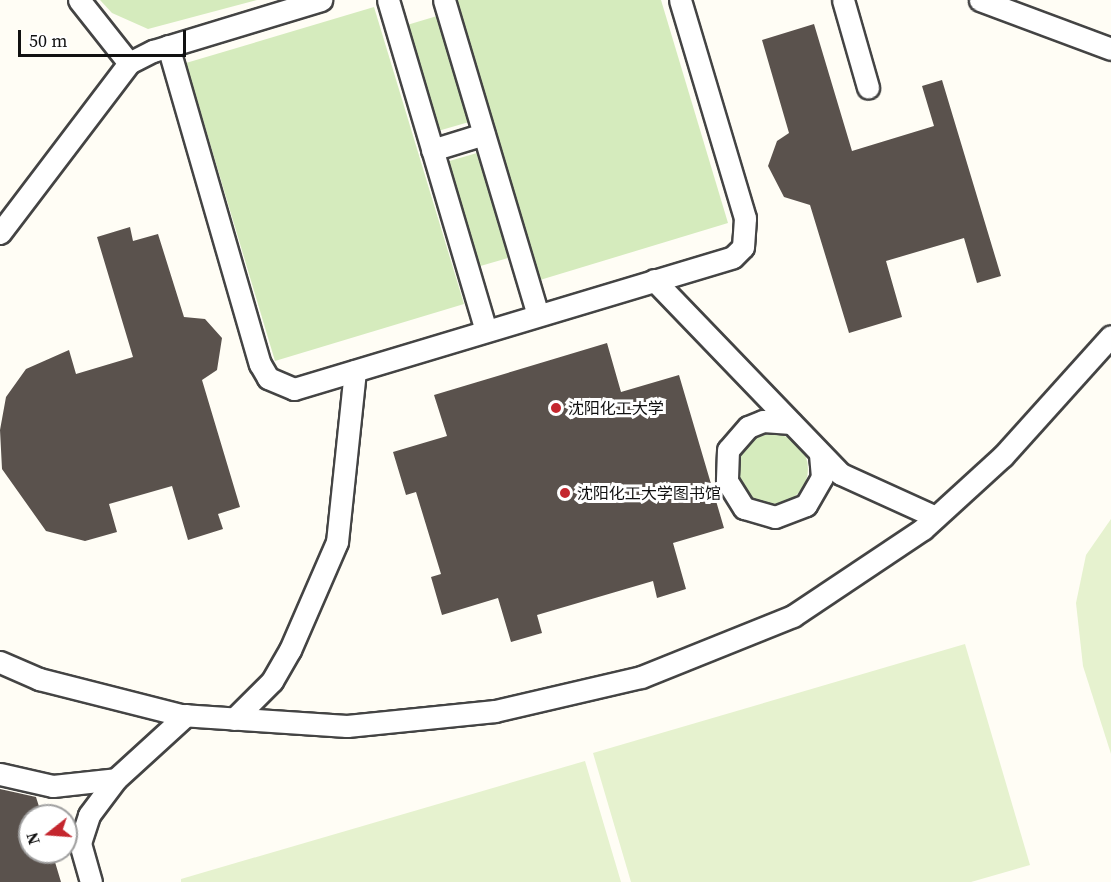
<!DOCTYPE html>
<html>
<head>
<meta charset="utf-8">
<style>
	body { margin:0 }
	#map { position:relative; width:1111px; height:882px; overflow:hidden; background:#fffdf5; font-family:"Source Serif 4","Noto Sans SC",serif }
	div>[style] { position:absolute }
	.green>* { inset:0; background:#d5ebbd }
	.round { border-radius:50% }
	.pitch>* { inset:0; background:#e6f2cf }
	.building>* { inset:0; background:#5a524d }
	.roads { filter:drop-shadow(2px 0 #444) drop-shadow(-2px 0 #444) drop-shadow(0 2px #444) drop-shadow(0 -2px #444) }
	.minor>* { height:21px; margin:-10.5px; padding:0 10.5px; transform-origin:10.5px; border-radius:10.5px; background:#fff }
	.dots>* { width:16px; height:16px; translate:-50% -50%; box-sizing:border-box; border:3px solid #fff; border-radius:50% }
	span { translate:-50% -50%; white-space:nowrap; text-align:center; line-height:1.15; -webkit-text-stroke:6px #fff; paint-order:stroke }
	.poi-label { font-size:16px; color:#111 }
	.left { translate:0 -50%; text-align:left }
	.north { position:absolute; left:18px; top:804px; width:60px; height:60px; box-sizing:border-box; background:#fff; border:2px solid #a0a0a0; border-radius:50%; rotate:253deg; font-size:16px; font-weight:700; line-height:24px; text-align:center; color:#111 }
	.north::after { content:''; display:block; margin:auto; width:21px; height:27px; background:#c4262e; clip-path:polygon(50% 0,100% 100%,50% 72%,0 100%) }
	.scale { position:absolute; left:18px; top:30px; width:168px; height:27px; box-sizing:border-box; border:3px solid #111; border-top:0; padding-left:8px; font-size:18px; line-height:21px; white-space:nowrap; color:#111; -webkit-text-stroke:4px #fff; paint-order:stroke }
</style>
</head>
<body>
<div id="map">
	<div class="green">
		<div style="clip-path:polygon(100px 0,257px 0,148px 29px,112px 13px)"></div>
		<div style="clip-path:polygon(456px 0,661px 0,728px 223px,540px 280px)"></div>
		<div style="clip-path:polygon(374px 7px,464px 304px,275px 361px,186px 63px)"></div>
		<div style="clip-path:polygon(437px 16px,469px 122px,438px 131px,407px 25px)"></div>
		<div style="clip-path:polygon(477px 153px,508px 258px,477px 267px,446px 162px)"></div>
		<div class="round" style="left:738px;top:434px;width:70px;height:70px"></div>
	</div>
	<div class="pitch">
		<div style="clip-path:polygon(1111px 519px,1111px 754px,1083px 666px,1076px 603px,1086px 555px)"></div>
		<div style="clip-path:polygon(965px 644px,1030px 865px,971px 882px,631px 882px,593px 753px)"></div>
		<div style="clip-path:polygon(585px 761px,621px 882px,181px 882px,181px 879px)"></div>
	</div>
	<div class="building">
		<div style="clip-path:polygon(814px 24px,852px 151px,934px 126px,922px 86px,942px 80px,1001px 276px,977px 283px,964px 238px,886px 261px,902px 317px,849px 333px,810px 205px,784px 197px,768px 166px,777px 141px,789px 133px,762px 40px)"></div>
		<div style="clip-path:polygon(130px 227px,133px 241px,158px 234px,184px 317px,205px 319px,222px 338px,217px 370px,202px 380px,240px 507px,218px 514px,223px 529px,188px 540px,172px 486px,109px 504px,117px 532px,85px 541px,46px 531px,2px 469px,0 430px,6px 397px,26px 369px,69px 350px,76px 374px,133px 357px,97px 237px)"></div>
		<div style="clip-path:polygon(607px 343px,621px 392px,679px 375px,724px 528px,673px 543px,686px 589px,657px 598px,653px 581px,537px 615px,542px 633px,511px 642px,498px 598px,442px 615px,431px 577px,441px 574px,416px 492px,406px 495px,393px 452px,447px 436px,434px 395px)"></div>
		<div style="clip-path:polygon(0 789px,36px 797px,42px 816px,30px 816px,30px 852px,52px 852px,61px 882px,0 882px)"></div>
	</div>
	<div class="roads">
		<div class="minor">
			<div style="left:79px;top:0;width:80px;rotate:51.6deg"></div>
			<div style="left:388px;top:0;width:345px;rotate:73.5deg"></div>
			<div style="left:444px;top:0;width:329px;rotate:73.4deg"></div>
			<div style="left:843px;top:0;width:91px;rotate:74deg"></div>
			<div style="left:980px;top:0;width:140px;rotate:20.5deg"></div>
			<div style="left:168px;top:46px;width:331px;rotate:73.9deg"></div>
			<div style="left:260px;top:364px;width:16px;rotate:60deg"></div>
			<div style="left:268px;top:378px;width:28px;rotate:23deg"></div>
			<div style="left:294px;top:389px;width:458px;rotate:-16.7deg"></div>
			<div style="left:733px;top:257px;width:14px;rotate:-45deg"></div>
			<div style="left:743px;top:247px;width:29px;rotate:-86deg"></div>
			<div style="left:745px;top:218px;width:227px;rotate:-106.6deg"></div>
			<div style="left:432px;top:150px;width:54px;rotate:-17.1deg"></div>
			<div style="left:0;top:233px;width:213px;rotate:-52.8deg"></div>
			<div style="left:129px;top:63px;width:27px;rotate:-27deg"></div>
			<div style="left:153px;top:51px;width:176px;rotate:-16.9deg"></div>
			<div style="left:654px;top:280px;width:269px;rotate:46.1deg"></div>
			<div style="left:841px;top:474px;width:104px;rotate:24.4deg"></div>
			<div style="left:791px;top:423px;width:28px;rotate:-176deg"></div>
			<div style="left:763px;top:421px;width:16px;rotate:158deg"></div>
			<div style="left:748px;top:427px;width:30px;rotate:131deg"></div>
			<div style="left:728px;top:450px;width:31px;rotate:92deg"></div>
			<div style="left:727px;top:481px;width:32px;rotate:58deg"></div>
			<div style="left:744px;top:508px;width:32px;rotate:16deg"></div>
			<div style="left:775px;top:517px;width:33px;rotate:-21deg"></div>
			<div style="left:806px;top:505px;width:32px;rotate:-60deg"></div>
			<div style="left:822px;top:477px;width:22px;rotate:-95deg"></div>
			<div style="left:0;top:662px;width:43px;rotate:23.6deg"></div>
			<div style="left:39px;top:679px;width:146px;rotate:14.2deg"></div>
			<div style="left:181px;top:715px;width:166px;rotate:3.8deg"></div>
			<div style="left:347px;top:726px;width:149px;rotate:-5.8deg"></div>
			<div style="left:495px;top:711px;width:150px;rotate:-13.1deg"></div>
			<div style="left:641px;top:677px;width:164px;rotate:-21.9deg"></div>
			<div style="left:793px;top:616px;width:156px;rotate:-33.8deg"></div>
			<div style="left:923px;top:529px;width:108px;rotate:-42.4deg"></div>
			<div style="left:1003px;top:456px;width:161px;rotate:-48deg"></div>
			<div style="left:234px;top:719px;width:54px;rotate:-45deg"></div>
			<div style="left:272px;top:681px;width:36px;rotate:-60deg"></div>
			<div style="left:290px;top:650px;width:118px;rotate:-66.5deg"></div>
			<div style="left:337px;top:542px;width:172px;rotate:-84deg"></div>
			<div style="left:0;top:774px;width:54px;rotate:12.8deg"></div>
			<div style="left:53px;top:786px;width:63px;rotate:-6.3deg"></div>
			<div style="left:116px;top:779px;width:95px;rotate:-42.4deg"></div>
			<div style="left:91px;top:882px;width:41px;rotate:-105.8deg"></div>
			<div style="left:80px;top:843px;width:29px;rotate:-72deg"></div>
			<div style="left:89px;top:815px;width:45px;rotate:-53.1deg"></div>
		</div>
	</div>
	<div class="dots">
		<div style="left:556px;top:408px;background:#c4262e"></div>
		<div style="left:565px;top:493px;background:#c4262e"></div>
	</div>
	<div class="poi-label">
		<span class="left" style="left:568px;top:408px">沈阳化工大学</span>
		<span class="left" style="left:577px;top:493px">沈阳化工大学图书馆</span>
	</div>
	<div class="north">N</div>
	<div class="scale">50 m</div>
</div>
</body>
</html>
